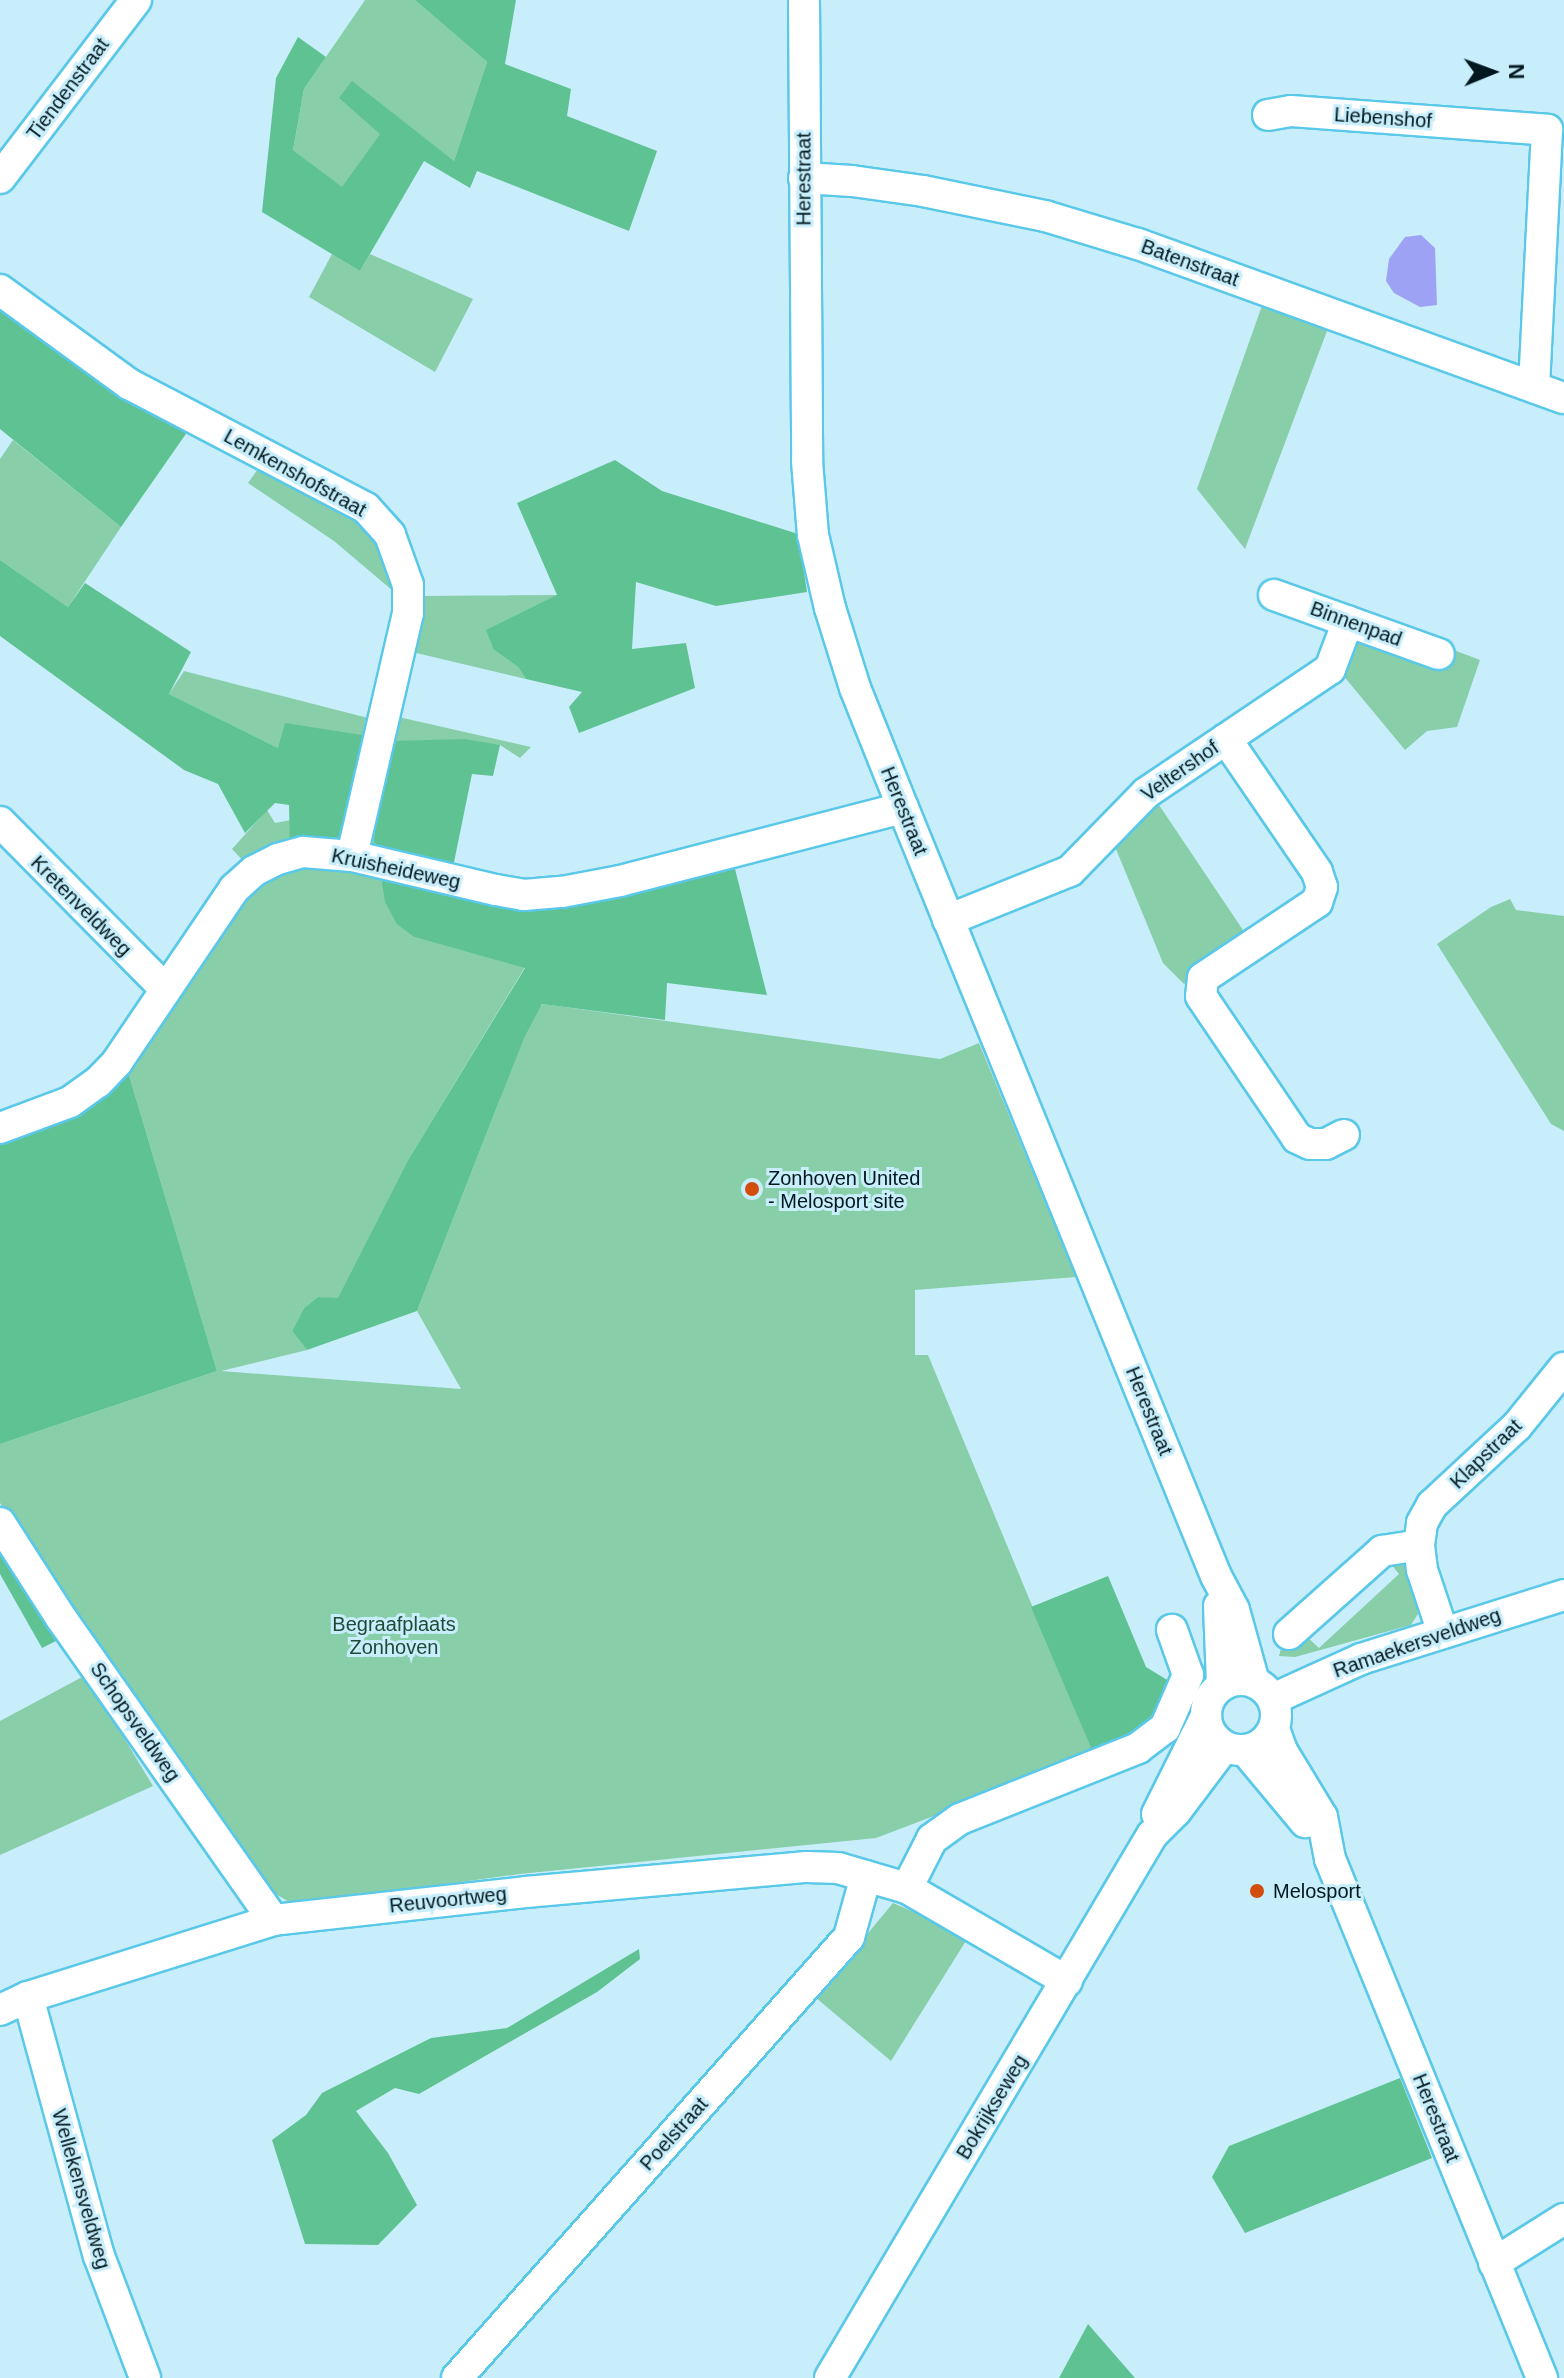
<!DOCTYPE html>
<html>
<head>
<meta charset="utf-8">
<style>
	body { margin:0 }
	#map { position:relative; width:1564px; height:2378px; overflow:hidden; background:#c8eefb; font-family:Arial,sans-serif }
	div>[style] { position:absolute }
	.green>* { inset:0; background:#88cea9 }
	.forest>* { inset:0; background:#5fc292 }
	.water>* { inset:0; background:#9da2f4 }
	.roads { filter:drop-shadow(2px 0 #5ac8e8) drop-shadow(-2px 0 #5ac8e8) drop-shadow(0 2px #5ac8e8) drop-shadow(0 -2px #5ac8e8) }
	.minor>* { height:30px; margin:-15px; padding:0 15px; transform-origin:15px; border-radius:15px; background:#fff }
	.minor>.ring { margin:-15px; padding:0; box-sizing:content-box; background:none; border:30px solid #fff; border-radius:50% }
	.dots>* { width:22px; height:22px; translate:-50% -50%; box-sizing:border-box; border:4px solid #c8eefb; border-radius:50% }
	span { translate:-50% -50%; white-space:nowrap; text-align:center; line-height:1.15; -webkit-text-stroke:6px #c8eefb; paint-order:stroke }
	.street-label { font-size:20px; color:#02181f }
	.poi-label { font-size:20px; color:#02181f }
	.left { translate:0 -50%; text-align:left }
	.park-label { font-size:20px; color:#204a35 }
	.north { position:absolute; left:1452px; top:32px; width:80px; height:80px; -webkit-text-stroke:6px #c8eefb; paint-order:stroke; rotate:89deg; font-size:22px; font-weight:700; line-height:32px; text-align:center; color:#02181f }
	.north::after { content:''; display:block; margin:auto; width:28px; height:36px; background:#02181f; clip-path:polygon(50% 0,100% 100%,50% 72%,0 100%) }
</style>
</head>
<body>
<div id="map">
	<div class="green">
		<div style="clip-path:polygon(365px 0,415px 0,487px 62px,454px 161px,339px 98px,381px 133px,342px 188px,293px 150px,304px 89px)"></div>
		<div style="clip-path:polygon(332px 254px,360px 271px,370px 254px,473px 299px,435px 372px,309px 297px)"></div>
		<div style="clip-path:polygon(1264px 300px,1330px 323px,1245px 549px,1197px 489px)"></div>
		<div style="clip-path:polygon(13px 440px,121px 527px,68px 607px,0 560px,0 459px)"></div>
		<div style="clip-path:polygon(260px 466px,375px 527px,399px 596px,334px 541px,248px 483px)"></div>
		<div style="clip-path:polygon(557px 595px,494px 650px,518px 667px,526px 679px,408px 651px,422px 596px)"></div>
		<div style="clip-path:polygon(1359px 638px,1446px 647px,1480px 660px,1457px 727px,1427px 731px,1405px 750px,1337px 668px,1346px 647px)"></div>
		<div style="clip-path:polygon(184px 671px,372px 719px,368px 736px,278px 748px,169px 694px)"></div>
		<div style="clip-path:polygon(394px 716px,531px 747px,520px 758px,500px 745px,384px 851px,364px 847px)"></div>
		<div style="clip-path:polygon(1155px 799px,1249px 939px,1184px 984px,1163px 963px,1111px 837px)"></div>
		<div style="clip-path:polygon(267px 810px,275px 823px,291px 820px,290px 848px,248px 866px,232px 849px)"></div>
		<div style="clip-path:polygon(293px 864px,385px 875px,414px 937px,525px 967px,408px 1160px,338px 1299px,318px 1297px,304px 1308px,292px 1331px,307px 1350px,221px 1371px,461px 1389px,417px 1311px,499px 1102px,524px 1023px,543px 1004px,940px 1059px,979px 1043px,1076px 1277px,915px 1290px,915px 1355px,928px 1355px,1094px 1755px,876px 1838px,520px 1874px,294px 1905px,271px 1891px,237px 1851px,89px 1640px,0 1503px,0 1444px,217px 1371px,129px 1075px,237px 900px)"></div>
		<div style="clip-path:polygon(1510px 899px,1516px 910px,1564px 916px,1564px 1131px,1551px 1124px,1437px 944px,1491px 907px)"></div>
		<div style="clip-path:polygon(1386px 1558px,1408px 1561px,1421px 1609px,1411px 1625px,1295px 1657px,1279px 1656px,1282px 1645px,1304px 1634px,1319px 1648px,1399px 1574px)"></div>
		<div style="clip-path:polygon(86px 1675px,153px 1786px,0 1855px,0 1721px)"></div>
		<div style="clip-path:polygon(893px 1903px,969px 1936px,891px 2061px,815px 1997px)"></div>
	</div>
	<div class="forest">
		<div style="clip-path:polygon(415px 0,516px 0,505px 64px,571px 89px,567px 116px,657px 151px,629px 231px,477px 171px,470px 188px,424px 161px,360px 271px,262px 212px,276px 78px,298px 37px,326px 57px,304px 89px,293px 150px,342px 187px,380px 134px,339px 98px,352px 81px,454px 161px,487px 62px)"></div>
		<div style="clip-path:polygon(0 304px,190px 428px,121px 527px,0 429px)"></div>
		<div style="clip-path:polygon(615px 460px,662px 491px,798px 534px,807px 592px,716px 606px,636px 582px,632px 649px,686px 643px,695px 688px,579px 733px,569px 707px,582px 692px,526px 679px,518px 667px,494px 650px,486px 630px,557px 595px,517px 503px)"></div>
		<div style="clip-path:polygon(0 560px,68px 607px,85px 583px,191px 652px,169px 694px,278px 748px,285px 723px,368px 736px,345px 834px,326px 843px,290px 848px,289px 805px,275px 803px,245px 833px,218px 784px,184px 770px,0 636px)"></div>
		<div style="clip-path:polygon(464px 739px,500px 745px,493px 776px,472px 774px,452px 872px,384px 851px,374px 842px,375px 826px,394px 741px)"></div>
		<div style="clip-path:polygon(733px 861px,767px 995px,667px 983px,665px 1020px,542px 1004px,524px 1038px,417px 1311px,307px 1350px,292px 1331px,304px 1308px,318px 1297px,338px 1298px,408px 1160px,525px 968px,414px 937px,397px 924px,385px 902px,382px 883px,385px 875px,524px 902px)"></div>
		<div style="clip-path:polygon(129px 1075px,217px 1371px,0 1444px,0 1137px,90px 1104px)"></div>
		<div style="clip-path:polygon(0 1542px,62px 1638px,42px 1648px,0 1574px)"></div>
		<div style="clip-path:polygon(1108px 1576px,1146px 1667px,1177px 1686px,1151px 1733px,1094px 1755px,1031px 1607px)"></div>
		<div style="clip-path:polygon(639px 1949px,640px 1959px,597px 1992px,419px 2094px,395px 2088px,356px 2111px,388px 2153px,417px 2205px,378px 2245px,305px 2244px,272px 2140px,306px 2115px,322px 2093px,431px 2038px,507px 2028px)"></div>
		<div style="clip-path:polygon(1400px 2078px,1432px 2158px,1245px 2233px,1212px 2177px,1229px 2146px)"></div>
		<div style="clip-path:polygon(1088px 2324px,1135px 2378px,1059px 2378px)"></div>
	</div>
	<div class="water">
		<div style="clip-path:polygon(1421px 235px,1435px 248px,1437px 305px,1420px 307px,1394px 293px,1386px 281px,1389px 259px,1405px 237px)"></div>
	</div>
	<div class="roads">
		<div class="minor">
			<div style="left:804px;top:0;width:461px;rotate:89.6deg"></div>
			<div style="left:807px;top:461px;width:74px;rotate:85.4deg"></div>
			<div style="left:813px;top:535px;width:75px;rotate:76.9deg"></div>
			<div style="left:830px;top:608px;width:84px;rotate:72.6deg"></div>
			<div style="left:855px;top:688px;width:129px;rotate:68.2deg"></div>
			<div style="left:903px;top:808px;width:829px;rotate:67.83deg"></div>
			<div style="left:1216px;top:1576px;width:38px;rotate:62deg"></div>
			<div style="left:1234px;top:1610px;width:75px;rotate:74.5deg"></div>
			<div style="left:1268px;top:115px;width:23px;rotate:-10deg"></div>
			<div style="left:1291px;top:111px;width:257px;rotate:4.2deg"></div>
			<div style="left:1547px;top:130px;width:257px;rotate:92.9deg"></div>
			<div style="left:0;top:178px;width:224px;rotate:-52.6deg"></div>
			<div style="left:804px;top:178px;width:48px;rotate:3.6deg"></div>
			<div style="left:852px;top:181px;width:72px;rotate:8deg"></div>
			<div style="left:923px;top:191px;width:125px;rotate:11.6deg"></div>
			<div style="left:1045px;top:216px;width:97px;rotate:16.8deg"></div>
			<div style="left:1138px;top:244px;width:453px;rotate:19.9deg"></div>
			<div style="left:0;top:290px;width:160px;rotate:36.1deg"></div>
			<div style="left:129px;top:384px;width:267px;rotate:27.6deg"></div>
			<div style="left:366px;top:508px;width:36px;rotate:48deg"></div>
			<div style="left:390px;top:535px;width:53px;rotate:70.2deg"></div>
			<div style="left:408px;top:585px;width:28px;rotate:90deg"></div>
			<div style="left:408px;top:613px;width:249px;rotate:103deg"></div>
			<div style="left:1274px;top:595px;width:175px;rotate:19.7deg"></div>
			<div style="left:1226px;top:739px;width:161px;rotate:55.6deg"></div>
			<div style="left:1317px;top:872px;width:16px;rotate:72deg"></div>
			<div style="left:1322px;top:887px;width:16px;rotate:108deg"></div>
			<div style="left:1317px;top:902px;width:137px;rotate:146.3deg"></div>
			<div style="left:1203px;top:978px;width:18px;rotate:96deg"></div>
			<div style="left:1201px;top:996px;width:171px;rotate:55.9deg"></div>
			<div style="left:1297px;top:1138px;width:14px;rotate:25deg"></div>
			<div style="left:1310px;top:1144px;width:16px"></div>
			<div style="left:1326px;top:1144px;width:20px;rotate:-27deg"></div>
			<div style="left:0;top:822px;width:233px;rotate:45.3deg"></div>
			<div style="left:948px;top:920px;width:131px;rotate:-21.9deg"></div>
			<div style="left:1070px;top:871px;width:109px;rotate:-45.7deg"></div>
			<div style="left:1146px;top:793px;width:222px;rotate:-34deg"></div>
			<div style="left:1330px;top:669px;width:51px;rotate:-69.4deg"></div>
			<div style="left:0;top:1128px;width:75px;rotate:-20.4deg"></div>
			<div style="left:70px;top:1102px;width:34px;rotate:-36deg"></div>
			<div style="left:98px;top:1082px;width:28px;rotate:-46deg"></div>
			<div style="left:117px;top:1062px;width:209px;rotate:-55.9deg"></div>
			<div style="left:234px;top:889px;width:27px;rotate:-42deg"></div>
			<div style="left:254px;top:871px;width:27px;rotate:-27deg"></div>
			<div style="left:278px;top:859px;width:26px;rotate:-16deg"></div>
			<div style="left:303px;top:852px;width:49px;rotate:4.7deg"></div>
			<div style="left:352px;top:856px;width:148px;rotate:13.3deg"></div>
			<div style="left:496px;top:890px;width:28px;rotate:10deg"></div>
			<div style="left:524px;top:895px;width:38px;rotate:-5deg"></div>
			<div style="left:562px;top:892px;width:59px;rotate:-10.7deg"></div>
			<div style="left:620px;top:881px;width:292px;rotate:-14.5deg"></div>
			<div style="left:0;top:1523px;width:113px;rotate:57.3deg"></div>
			<div style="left:61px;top:1618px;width:369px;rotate:54.9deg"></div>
			<div style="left:1219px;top:1606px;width:79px;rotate:87.8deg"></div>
			<div style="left:1443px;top:1633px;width:66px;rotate:-108.4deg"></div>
			<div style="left:1422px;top:1570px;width:25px;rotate:-97deg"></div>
			<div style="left:1419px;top:1545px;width:22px;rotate:-82deg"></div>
			<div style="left:1422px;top:1523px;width:21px;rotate:-61deg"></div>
			<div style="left:1432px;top:1505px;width:116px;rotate:-42.9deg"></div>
			<div style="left:1517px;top:1426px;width:75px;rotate:-51deg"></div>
			<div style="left:1289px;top:1634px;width:125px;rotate:-41.7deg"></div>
			<div style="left:1382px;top:1551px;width:37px;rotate:-9deg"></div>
			<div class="ring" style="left:1206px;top:1680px;width:40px;height:40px"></div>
			<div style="left:1273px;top:1699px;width:97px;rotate:-24.4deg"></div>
			<div style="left:1361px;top:1659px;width:213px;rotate:-17.5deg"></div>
			<div style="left:1274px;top:1729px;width:23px;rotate:70deg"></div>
			<div style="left:1282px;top:1751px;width:77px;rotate:58.8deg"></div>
			<div style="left:1322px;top:1817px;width:43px;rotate:79.2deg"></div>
			<div style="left:1330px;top:1859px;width:561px;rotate:67.78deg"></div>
			<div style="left:1245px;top:1750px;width:94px;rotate:50.2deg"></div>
			<div style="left:1157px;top:1814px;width:110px;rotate:-63.4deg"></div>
			<div style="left:907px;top:1888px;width:55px;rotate:-63deg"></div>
			<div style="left:932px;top:1839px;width:34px;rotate:-36deg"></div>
			<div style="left:960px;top:1819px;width:192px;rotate:-21.7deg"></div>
			<div style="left:1138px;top:1748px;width:34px;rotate:-37deg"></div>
			<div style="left:1165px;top:1728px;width:58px;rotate:-66.5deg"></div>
			<div style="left:1188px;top:1675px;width:48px;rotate:-109.6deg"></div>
			<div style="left:28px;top:1997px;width:269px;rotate:74.7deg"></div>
			<div style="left:99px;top:2256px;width:130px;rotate:69.3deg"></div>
			<div style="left:0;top:2010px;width:31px;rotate:-25deg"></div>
			<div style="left:28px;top:1997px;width:257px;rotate:-17.4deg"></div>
			<div style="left:273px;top:1920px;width:255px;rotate:-6.3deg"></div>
			<div style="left:526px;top:1892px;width:282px;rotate:-5.1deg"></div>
			<div style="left:807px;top:1867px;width:31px;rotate:2deg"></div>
			<div style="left:838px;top:1868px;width:72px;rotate:16.2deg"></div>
			<div style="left:907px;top:1888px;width:185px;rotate:30.2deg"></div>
			<div style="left:1494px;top:2263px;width:83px;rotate:-32.2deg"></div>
			<div style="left:457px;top:2378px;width:590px;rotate:-48.37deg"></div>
			<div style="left:849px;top:1937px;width:63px;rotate:-74.4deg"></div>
			<div style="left:830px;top:2378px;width:631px;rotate:-59.33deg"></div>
			<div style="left:1152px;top:1835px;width:34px;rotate:-45deg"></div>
			<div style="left:1176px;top:1811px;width:81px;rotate:-53deg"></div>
		</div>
	</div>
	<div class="dots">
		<div style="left:752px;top:1189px;background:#d24d0e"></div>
		<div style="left:1257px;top:1891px;background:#d24d0e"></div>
	</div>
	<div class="street-label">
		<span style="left:68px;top:89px;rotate:-53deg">Tiendenstraat</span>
		<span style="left:1383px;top:118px;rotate:4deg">Liebenshof</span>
		<span style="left:804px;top:179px;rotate:-90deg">Herestraat</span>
		<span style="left:1190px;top:263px;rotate:20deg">Batenstraat</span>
		<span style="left:295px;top:473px;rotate:29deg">Lemkenshofstraat</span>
		<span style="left:1356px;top:624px;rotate:20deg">Binnenpad</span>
		<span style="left:1180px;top:771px;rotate:-35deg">Veltershof</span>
		<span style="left:904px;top:811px;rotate:68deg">Herestraat</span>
		<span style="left:396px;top:869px;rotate:12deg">Kruisheideweg</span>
		<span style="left:81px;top:906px;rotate:45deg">Kretenveldweg</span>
		<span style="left:1149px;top:1411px;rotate:68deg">Herestraat</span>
		<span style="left:1486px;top:1454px;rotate:-44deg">Klapstraat</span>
		<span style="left:1417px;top:1643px;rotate:-19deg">Ramaekersveldweg</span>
		<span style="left:135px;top:1722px;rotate:55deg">Schopsveldweg</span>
		<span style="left:448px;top:1900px;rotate:-6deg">Reuvoortweg</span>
		<span style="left:992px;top:2107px;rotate:-59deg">Bokrijkseweg</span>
		<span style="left:1436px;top:2118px;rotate:68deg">Herestraat</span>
		<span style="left:674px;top:2134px;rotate:-48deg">Poelstraat</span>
		<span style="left:81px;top:2189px;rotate:74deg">Wellekensveldweg</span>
	</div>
	<div class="poi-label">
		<span class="left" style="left:768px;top:1190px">Zonhoven United<br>- Melosport site</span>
		<span class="left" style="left:1273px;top:1891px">Melosport</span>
	</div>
	<div class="park-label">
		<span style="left:394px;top:1636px">Begraafplaats<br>Zonhoven</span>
	</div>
	<div class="north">N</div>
</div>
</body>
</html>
